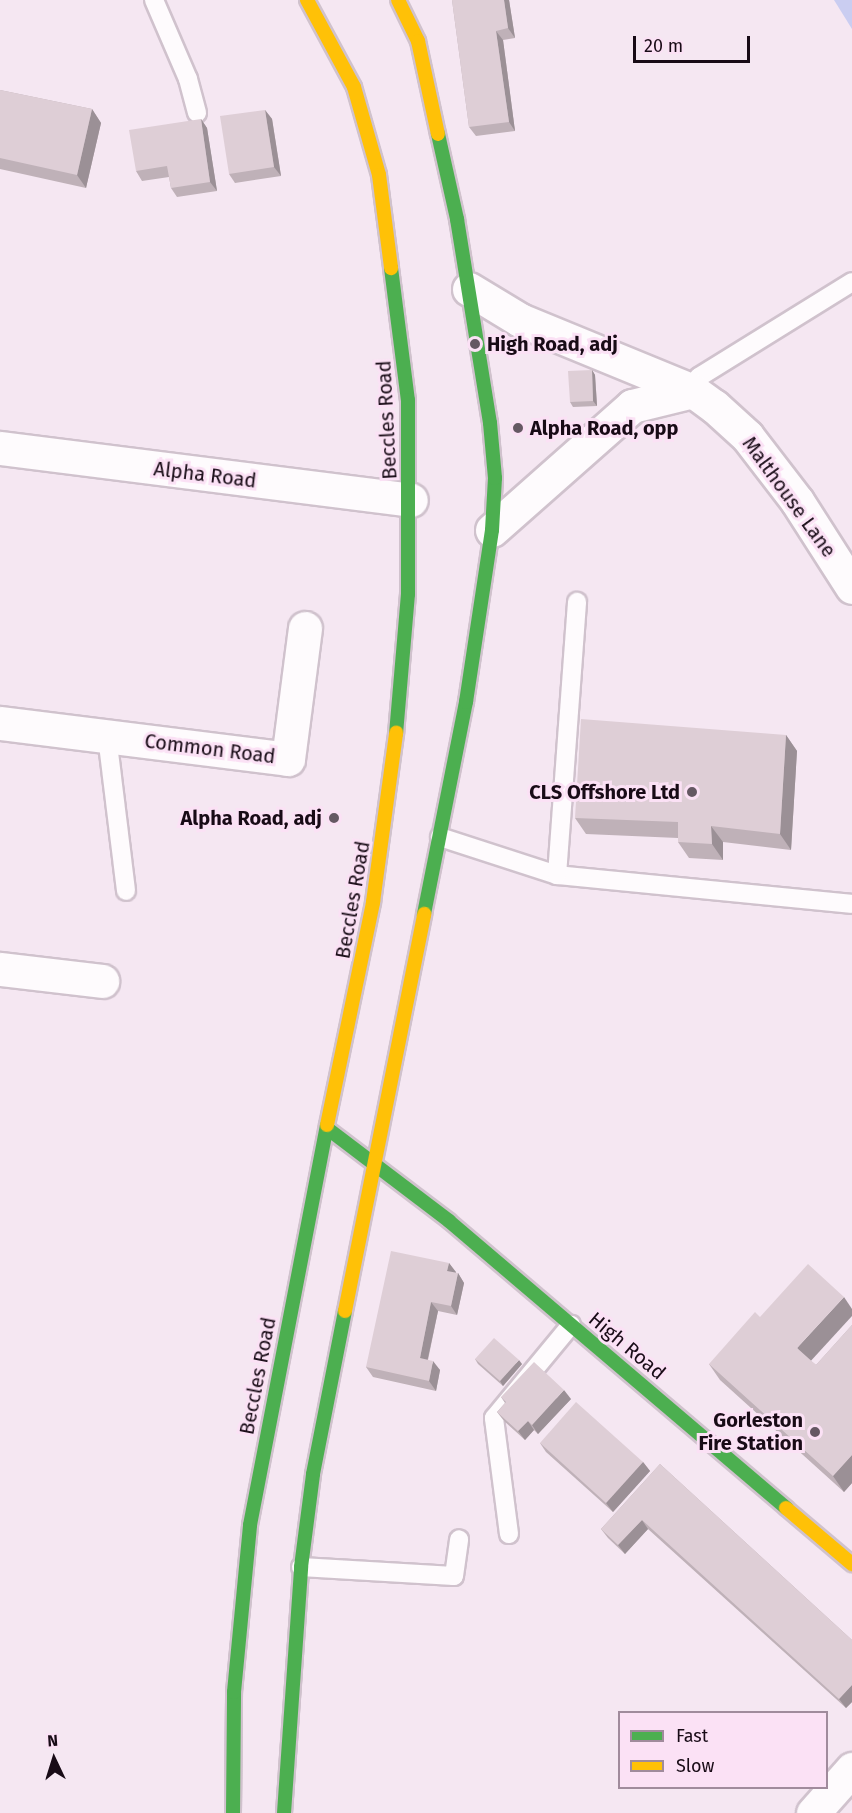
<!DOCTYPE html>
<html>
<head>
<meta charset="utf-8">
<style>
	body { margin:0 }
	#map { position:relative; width:852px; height:1813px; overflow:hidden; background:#f5e7f2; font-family:"Fira Sans",sans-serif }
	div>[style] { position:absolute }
	.water>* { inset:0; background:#cacdf1 }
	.roads { filter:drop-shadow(2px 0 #d0c2cd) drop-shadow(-2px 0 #d0c2cd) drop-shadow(0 2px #d0c2cd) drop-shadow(0 -2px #d0c2cd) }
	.lane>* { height:18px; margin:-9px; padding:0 9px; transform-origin:9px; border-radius:9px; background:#fefbfd }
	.street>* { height:33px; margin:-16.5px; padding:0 16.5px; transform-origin:16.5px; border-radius:16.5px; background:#fefbfd }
	.fast>* { height:14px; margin:-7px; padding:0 7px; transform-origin:7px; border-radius:7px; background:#4caf50 }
	.slow>* { height:14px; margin:-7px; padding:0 7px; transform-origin:7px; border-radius:7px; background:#ffc107 }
	.wall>* { inset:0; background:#bfb1b8 }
	.shaded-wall>* { inset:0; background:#9b9096 }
	.building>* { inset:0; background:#deced6 }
	.dots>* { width:16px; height:16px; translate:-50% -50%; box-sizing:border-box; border:3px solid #fbe1f5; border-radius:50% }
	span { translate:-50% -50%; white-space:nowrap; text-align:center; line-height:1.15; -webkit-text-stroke:6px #fbe1f5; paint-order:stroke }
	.poi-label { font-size:20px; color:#180b16; font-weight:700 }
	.left { translate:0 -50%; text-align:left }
	.right { translate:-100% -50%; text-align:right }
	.street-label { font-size:20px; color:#180b16 }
	.legend { position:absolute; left:618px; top:1711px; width:210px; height:78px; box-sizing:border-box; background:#fbe1f5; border:2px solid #a08b9c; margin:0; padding:8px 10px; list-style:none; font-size:18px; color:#180b16 }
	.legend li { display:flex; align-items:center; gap:12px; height:30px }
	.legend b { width:30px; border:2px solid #a08b9c }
	.north { position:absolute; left:24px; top:1729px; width:60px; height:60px; -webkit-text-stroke:4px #fbe1f5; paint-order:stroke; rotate:356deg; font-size:16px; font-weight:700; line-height:24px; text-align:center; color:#180b16 }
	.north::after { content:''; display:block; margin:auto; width:21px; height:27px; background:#180b16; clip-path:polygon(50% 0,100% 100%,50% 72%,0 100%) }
	.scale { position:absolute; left:633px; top:36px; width:117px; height:27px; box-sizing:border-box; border:3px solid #180b16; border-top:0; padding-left:8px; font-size:18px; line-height:21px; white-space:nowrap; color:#180b16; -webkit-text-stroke:4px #fbe1f5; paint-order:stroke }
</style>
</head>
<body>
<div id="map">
	<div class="water">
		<div style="clip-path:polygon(834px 0,852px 0,852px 29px)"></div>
	</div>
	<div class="roads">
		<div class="lane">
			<div style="left:154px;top:0;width:86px;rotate:66.7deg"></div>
			<div style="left:188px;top:79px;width:35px;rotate:75deg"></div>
			<div style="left:693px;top:391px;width:15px;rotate:-67deg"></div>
			<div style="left:699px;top:377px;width:180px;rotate:-31.8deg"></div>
			<div style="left:107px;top:736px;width:156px;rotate:83deg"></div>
			<div style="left:440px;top:837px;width:123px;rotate:18deg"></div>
			<div style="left:557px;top:875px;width:296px;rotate:5.6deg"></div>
			<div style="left:557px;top:875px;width:274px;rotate:-85.8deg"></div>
			<div style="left:509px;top:1534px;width:117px;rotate:-97.4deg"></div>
			<div style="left:494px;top:1418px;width:121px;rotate:-50.4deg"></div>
			<div style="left:301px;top:1567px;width:153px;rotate:3.4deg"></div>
			<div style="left:454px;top:1576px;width:37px;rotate:-82deg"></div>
		</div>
		<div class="street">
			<div style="left:469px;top:289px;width:60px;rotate:31.3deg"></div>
			<div style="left:520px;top:320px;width:187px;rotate:22.3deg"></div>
			<div style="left:693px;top:391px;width:26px;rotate:36deg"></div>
			<div style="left:714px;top:406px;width:45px;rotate:42.3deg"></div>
			<div style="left:747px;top:436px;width:82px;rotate:52.4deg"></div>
			<div style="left:797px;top:501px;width:102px;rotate:57.4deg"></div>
			<div style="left:0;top:448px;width:414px;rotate:7.2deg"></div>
			<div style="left:492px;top:530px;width:187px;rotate:-41.5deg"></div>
			<div style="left:632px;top:406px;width:63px;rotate:-13.8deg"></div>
			<div style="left:0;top:723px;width:290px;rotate:7.1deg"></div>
			<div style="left:288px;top:759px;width:132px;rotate:-82.6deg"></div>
			<div style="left:0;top:969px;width:103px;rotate:6.7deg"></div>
			<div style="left:813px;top:1813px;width:59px;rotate:-48.4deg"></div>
		</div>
		<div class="fast">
			<div style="left:391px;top:268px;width:133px;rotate:82.7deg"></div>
			<div style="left:408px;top:400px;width:194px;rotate:90deg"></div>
			<div style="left:408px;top:594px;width:140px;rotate:94.9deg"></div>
			<div style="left:424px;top:914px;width:216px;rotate:-78.8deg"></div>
			<div style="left:466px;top:702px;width:174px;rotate:-81.4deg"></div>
			<div style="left:492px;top:530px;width:52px;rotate:-86.7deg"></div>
			<div style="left:495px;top:478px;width:55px;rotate:-95.2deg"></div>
			<div style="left:490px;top:423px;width:207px;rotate:-99.2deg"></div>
			<div style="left:457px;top:219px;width:87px;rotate:-102.6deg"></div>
			<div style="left:328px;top:1129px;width:152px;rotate:37.2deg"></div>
			<div style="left:449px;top:1221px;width:443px;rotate:40.4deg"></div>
			<div style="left:233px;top:1813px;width:121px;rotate:-89.5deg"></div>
			<div style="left:234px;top:1692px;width:168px;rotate:-84.5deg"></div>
			<div style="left:250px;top:1525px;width:407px;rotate:-79.1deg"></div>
			<div style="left:284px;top:1813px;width:247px;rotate:-86deg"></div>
			<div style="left:301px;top:1567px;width:94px;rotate:-82.6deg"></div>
			<div style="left:313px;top:1474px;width:166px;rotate:-78.9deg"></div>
		</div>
		<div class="slow">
			<div style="left:307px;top:0;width:99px;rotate:61.6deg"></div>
			<div style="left:354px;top:87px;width:91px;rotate:74.1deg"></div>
			<div style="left:379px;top:175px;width:94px;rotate:82.6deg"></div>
			<div style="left:398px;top:0;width:46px;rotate:64deg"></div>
			<div style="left:418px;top:41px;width:95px;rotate:77.9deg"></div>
			<div style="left:327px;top:1125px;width:228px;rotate:-78.3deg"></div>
			<div style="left:373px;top:902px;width:171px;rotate:-82.2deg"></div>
			<div style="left:345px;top:1311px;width:405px;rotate:-78.7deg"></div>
			<div style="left:786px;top:1508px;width:87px;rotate:40.3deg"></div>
		</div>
	</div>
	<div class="wall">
		<div style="clip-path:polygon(452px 0,509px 0,515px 38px,503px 40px,515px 131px,476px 136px,469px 127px)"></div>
		<div style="clip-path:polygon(0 90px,92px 109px,101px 123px,86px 188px,0 169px)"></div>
		<div style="clip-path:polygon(265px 110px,272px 119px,281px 176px,235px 183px,229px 174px)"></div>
		<div style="clip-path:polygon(201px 119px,207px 128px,217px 191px,177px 197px,171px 188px,169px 177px,142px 181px,136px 171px)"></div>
		<div style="clip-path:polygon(592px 370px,595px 375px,597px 406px,573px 407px,570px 402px)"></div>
		<div style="clip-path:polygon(786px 735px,797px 751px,791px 850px,723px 842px,723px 860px,689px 858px,678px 842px,678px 838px,586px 834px,575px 818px)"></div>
		<div style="clip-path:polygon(449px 1263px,456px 1273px,458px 1273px,464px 1283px,457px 1315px,438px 1311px,428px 1360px,440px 1370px,436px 1391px,373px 1377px,366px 1367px)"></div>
		<div style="clip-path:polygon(852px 1325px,852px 1483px,844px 1492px,720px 1380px,709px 1364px,811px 1361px,816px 1365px)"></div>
		<div style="clip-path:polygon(475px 1359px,522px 1364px,503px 1386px,478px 1364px)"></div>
		<div style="clip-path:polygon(501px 1397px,571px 1399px,538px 1434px,534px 1430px,525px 1440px,504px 1421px,497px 1412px,505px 1403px)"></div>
		<div style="clip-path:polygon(540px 1443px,643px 1462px,650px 1471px,613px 1512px,546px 1452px)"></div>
		<div style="clip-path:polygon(660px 1464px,852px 1640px,852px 1702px,846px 1708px,648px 1529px,625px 1554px,608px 1538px,601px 1529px)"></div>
	</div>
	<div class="shaded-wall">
		<div style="clip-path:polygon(504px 0,509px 0,515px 38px,508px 28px)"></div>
		<div style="clip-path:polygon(496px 31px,503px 40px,515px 131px,509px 122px)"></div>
		<div style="clip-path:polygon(92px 109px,101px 123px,86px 188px,77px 175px)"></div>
		<div style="clip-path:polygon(265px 110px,272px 119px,281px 176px,274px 167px)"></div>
		<div style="clip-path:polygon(201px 119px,207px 128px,217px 191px,210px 182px)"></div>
		<div style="clip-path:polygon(592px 370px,595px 375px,597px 406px,593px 401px)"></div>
		<div style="clip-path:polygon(786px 735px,797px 751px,791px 850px,780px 834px)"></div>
		<div style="clip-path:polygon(711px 826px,723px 842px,723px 860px,712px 844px)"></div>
		<div style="clip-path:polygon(449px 1263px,456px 1272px,454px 1280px,447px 1271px)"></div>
		<div style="clip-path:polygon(458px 1273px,464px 1283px,457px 1315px,451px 1306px)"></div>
		<div style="clip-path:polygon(844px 1297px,852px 1309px,852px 1316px,808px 1364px,797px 1348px)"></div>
		<div style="clip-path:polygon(431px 1302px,438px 1311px,426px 1367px,420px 1358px)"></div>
		<div style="clip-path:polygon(519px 1360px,522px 1364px,503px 1386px,500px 1381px)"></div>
		<div style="clip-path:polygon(433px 1361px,440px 1370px,436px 1391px,429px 1381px)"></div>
		<div style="clip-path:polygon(564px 1390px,571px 1399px,538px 1434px,532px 1425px)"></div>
		<div style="clip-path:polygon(528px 1421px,534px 1430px,525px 1440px,518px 1431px)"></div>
		<div style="clip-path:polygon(852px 1455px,852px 1483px,844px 1492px,833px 1476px)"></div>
		<div style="clip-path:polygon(643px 1462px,650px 1471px,613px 1512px,606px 1503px)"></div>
		<div style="clip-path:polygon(642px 1520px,648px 1529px,625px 1554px,618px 1545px)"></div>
		<div style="clip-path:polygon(852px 1685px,852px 1702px,846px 1708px,839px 1699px)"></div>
	</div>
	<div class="building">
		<div style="clip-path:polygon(452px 0,504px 0,508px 28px,496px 31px,509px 122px,469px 127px)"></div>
		<div style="clip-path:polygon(0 90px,92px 109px,77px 175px,0 158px)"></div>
		<div style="clip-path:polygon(265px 110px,274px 167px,229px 174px,220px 116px)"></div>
		<div style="clip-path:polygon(201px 119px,210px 182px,171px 188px,167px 166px,136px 171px,129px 130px)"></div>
		<div style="clip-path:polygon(592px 370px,593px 401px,570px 402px,568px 371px)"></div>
		<div style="clip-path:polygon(581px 719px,786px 735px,780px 834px,711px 826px,712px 844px,678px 842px,678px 822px,575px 818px)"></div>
		<div style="clip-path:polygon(391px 1251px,449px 1263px,447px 1271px,458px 1273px,451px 1306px,431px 1302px,420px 1358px,433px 1361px,429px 1381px,366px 1367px)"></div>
		<div style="clip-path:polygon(808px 1264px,844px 1297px,797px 1348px,816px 1365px,852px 1325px,852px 1455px,833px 1476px,709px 1364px,755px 1312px,760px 1317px)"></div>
		<div style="clip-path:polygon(494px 1338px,519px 1360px,500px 1381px,475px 1359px)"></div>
		<div style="clip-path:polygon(534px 1362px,564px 1390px,532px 1425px,528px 1421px,518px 1431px,497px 1412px,506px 1402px,501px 1397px)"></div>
		<div style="clip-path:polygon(576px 1402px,643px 1462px,606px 1503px,540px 1443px)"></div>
		<div style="clip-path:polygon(660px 1464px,852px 1640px,852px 1685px,839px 1699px,642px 1520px,618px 1545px,601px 1529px)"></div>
	</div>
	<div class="dots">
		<div style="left:475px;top:344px;background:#655863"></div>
		<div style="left:518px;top:428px;background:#655863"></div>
		<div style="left:692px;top:792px;background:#655863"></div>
		<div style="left:334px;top:818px;background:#655863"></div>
		<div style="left:815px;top:1432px;background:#655863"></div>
	</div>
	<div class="poi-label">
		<span class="left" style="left:487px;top:344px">High Road, adj</span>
		<span class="left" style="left:530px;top:428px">Alpha Road, opp</span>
		<span class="right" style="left:680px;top:792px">CLS Offshore Ltd</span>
		<span class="right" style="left:322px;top:818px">Alpha Road, adj</span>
		<span class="right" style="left:803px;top:1432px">Gorleston<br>Fire Station</span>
	</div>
	<div class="street-label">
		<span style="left:387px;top:420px;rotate:-93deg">Beccles Road</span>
		<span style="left:205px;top:475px;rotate:7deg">Alpha Road</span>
		<span style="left:789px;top:497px;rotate:54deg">Malthouse Lane</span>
		<span style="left:210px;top:749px;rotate:7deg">Common Road</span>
		<span style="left:353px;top:900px;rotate:-80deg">Beccles Road</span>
		<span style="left:627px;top:1346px;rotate:40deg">High Road</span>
		<span style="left:258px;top:1376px;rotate:-79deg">Beccles Road</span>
	</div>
	<ul class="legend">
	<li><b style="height:8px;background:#4caf50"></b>Fast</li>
	<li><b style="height:8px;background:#ffc107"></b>Slow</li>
	</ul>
	<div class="north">N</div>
	<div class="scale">20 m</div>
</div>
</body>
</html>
